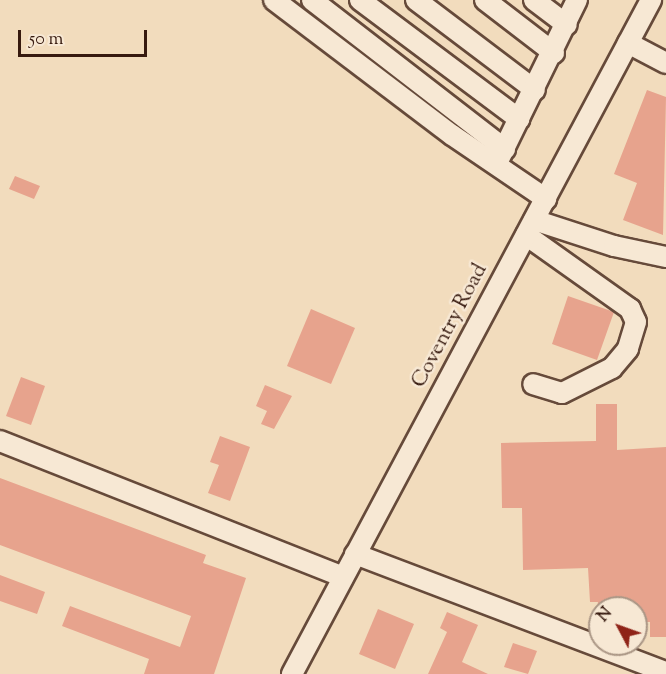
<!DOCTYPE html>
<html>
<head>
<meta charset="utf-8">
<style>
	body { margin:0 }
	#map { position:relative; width:666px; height:674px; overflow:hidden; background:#f2dcbd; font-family:"Sorts Mill Goudy",serif }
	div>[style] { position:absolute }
	.building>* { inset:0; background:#e7a38d }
	.roads { filter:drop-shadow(2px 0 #664a3a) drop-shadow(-2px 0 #664a3a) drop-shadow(0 2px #664a3a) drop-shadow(0 -2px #664a3a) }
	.minor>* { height:20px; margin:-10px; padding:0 10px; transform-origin:10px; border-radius:10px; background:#f7e8d4 }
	span { translate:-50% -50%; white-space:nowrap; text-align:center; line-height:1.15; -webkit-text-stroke:5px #f7e8d4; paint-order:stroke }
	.street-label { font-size:21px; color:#371a0f }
	.north { position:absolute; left:588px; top:596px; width:60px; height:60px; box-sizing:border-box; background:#f7e8d4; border:2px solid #aa9685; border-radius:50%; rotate:311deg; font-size:16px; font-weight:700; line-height:24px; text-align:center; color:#371a0f }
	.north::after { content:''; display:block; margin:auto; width:21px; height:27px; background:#8f2418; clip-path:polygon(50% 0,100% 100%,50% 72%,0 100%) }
	.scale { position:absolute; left:18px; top:30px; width:129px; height:27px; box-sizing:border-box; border:3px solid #371a0f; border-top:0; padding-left:8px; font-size:18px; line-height:21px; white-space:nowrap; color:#371a0f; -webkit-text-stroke:4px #f7e8d4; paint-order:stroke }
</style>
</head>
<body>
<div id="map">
	<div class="building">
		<div style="clip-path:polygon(647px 90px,666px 97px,663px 235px,623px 220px,637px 183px,614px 174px)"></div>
		<div style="clip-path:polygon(15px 176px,40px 186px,34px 199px,9px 189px)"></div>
		<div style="clip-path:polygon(568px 296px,614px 312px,597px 360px,552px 344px)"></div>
		<div style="clip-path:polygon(311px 309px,355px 328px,331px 384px,287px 366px)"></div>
		<div style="clip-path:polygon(21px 377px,45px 386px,31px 425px,6px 416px)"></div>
		<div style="clip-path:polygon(265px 385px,292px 396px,274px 429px,261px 424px,267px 411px,256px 406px)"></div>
		<div style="clip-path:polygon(596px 404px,617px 404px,617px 450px,666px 447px,666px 637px,650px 637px,650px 622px,636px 622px,636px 608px,597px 608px,598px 602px,590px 602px,588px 568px,523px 570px,522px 508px,502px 508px,501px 443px,596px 441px)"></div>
		<div style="clip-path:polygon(220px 436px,250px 447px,230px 501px,208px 493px,219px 465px,210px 462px)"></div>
		<div style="clip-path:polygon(0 478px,206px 555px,203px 563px,246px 578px,214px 674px,144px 674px,149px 659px,62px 626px,70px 606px,180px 647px,191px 616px,0 545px)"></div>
		<div style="clip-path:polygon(0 575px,45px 592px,37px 614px,0 601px)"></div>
		<div style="clip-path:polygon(378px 609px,414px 624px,395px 669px,359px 654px)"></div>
		<div style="clip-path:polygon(447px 612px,478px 625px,462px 662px,488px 674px,428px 674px,447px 632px,440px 628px)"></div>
		<div style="clip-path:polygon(513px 643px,537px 651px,528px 674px,504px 667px)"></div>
	</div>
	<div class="roads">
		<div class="minor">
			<div style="left:274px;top:0;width:223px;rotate:37.2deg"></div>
			<div style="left:452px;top:135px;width:114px;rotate:34.2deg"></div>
			<div style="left:312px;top:0;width:244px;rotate:37.7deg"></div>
			<div style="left:360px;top:0;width:199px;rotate:36.8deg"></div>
			<div style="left:416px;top:0;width:149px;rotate:37.1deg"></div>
			<div style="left:485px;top:0;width:87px;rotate:37.5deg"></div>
			<div style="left:534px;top:0;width:41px;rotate:37.1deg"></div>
			<div style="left:628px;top:43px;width:43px;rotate:27.8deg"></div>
			<div style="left:499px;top:159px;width:177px;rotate:-63.9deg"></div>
			<div style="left:534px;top:220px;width:84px;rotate:18deg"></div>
			<div style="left:614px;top:246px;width:53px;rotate:11.9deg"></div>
			<div style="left:526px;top:235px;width:128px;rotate:35.4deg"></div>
			<div style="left:630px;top:309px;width:14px;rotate:65deg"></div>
			<div style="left:636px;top:322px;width:28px;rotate:107deg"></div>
			<div style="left:628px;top:349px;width:25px;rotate:130deg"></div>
			<div style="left:612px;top:368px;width:56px;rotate:153.4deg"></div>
			<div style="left:562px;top:393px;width:30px;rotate:-163deg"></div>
			<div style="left:0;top:441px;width:369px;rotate:21.6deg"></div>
			<div style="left:355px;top:554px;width:333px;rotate:20.8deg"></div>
			<div style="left:292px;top:674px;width:764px;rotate:-61.96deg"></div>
		</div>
	</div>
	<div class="street-label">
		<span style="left:450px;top:326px;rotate:-62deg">Coventry Road</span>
	</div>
	<div class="north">N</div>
	<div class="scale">50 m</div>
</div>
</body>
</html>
